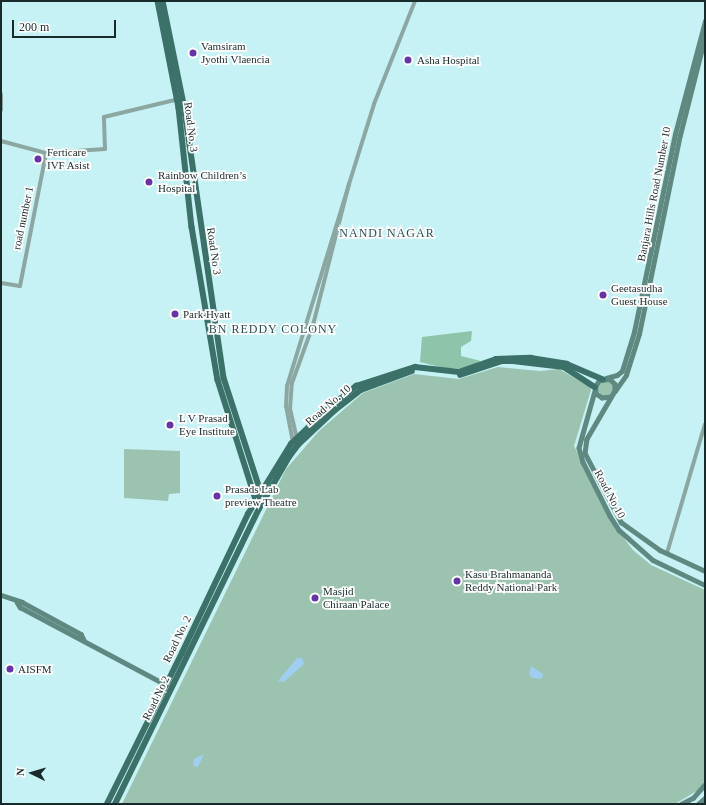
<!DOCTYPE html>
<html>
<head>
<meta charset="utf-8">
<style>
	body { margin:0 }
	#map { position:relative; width:706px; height:805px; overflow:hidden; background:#c6f2f5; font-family:Georgia,serif }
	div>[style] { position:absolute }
	.green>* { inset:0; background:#9bc3af }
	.round { border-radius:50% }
	.forest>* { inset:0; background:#8dc4aa }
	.water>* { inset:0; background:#a0cef1 }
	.tertiary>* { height:4px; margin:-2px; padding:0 2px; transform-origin:2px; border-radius:2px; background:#8ca7a2 }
	.secondary>* { height:4.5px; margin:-2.25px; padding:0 2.25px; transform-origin:2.25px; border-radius:2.25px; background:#5f8881 }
	.primary>* { height:5.5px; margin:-2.75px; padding:0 2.75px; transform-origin:2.75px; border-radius:2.75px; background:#3c7169 }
	.dots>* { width:11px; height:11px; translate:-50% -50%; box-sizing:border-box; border:2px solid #fff; border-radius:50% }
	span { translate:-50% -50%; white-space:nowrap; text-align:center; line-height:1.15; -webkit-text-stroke:3.5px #fff; paint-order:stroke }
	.poi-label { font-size:11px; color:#192a2b }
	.left { translate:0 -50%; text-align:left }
	.street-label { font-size:11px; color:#192a2b }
	.neighbourhood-label { font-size:12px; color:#285053; letter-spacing:1px }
	.frame { position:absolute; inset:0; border:2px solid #192a2b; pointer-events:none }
	.north { position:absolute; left:12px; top:753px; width:40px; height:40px; -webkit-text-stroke:3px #fff; paint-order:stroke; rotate:275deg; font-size:11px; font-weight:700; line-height:16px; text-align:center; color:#192a2b }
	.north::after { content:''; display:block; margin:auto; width:14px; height:18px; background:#192a2b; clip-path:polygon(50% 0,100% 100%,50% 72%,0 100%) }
	.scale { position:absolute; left:12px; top:20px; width:104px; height:18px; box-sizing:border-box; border:2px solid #192a2b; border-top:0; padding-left:5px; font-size:12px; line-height:14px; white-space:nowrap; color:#192a2b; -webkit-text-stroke:3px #fff; paint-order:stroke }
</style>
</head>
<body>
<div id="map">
	<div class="green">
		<div style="clip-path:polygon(498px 367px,540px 371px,559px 369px,590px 387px,591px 390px,574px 446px,616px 528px,633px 550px,651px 565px,705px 590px,705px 780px,700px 789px,675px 804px,122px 804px,286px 469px,319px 431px,363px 393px,414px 374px,459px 379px)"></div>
		<div class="round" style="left:598px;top:380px;width:16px;height:16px"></div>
		<div style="clip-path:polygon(124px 449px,180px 451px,180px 493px,169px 494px,168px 501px,124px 498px)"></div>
	</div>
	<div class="forest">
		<div style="clip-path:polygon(472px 331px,471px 341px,461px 347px,461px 356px,481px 361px,464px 369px,444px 368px,420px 362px,422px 337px)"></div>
	</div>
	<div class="water">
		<div style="clip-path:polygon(297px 658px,302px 658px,304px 664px,284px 682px,278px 681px)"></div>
		<div style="clip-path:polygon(531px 666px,543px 674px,542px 679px,532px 678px,529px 674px)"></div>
		<div style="clip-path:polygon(204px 754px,198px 767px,193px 766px,194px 759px)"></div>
	</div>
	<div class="tertiary">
		<div style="left:1px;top:94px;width:16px;rotate:90deg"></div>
		<div style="left:1px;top:141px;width:47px;rotate:14.9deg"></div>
		<div style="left:46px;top:153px;width:59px;rotate:-3.9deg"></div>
		<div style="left:105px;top:149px;width:32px;rotate:-92deg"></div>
		<div style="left:104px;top:117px;width:77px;rotate:-13.5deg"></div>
		<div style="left:1px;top:283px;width:19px;rotate:9deg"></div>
		<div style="left:20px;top:286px;width:136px;rotate:-78.9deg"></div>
		<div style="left:297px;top:439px;width:31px;rotate:-103deg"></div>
		<div style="left:290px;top:409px;width:26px;rotate:-86deg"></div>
		<div style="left:292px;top:383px;width:62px;rotate:-70.1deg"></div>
		<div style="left:313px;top:325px;width:146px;rotate:-75.7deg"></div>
		<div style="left:349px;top:184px;width:84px;rotate:-72.6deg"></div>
		<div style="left:374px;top:104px;width:111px;rotate:-68.3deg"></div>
		<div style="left:293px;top:442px;width:37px;rotate:-101deg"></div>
		<div style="left:286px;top:406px;width:20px;rotate:-87deg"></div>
		<div style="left:287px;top:386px;width:211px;rotate:-72.9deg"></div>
		<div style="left:667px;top:553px;width:134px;rotate:-73.6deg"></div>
	</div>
	<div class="secondary">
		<div style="left:606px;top:378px;width:11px;rotate:-15deg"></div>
		<div style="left:617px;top:375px;width:6px;rotate:-39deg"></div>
		<div style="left:622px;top:371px;width:41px;rotate:-72.9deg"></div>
		<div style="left:634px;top:332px;width:202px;rotate:-78.3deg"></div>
		<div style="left:675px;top:134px;width:117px;rotate:-75.1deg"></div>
		<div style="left:595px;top:391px;width:59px;rotate:105.7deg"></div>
		<div style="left:579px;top:448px;width:15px;rotate:74deg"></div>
		<div style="left:583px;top:462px;width:60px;rotate:63.4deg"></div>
		<div style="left:610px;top:516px;width:17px;rotate:57deg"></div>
		<div style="left:619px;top:530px;width:45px;rotate:41.4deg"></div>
		<div style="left:653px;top:560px;width:58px;rotate:25.7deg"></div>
		<div style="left:615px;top:391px;width:19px;rotate:-55deg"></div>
		<div style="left:626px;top:375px;width:43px;rotate:-72.4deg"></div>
		<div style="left:639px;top:334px;width:203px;rotate:-78.4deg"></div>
		<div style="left:680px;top:135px;width:102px;rotate:-75.8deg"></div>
		<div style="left:611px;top:397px;width:9px;rotate:174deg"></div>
		<div style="left:602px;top:398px;width:7px;rotate:-146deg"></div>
		<div style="left:596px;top:394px;width:7px;rotate:-98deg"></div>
		<div style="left:595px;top:387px;width:8px;rotate:-60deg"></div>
		<div style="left:599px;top:380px;width:11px;rotate:-5deg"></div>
		<div style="left:610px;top:379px;width:7px;rotate:45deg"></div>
		<div style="left:615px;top:384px;width:7px;rotate:90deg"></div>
		<div style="left:615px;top:391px;width:56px;rotate:120.3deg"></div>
		<div style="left:587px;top:439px;width:14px;rotate:98deg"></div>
		<div style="left:585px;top:453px;width:78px;rotate:62.4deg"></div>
		<div style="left:621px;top:522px;width:48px;rotate:35.7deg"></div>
		<div style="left:660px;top:550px;width:50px;rotate:25deg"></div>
		<div style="left:1px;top:595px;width:22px;rotate:18deg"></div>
		<div style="left:22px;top:602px;width:67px;rotate:28.5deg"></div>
		<div style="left:81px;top:634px;width:7px;rotate:63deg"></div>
		<div style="left:17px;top:602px;width:6px;rotate:59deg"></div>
		<div style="left:20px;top:607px;width:164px;rotate:28deg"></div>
		<div style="left:681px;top:804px;width:13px;rotate:-27deg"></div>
		<div style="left:693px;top:798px;width:18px;rotate:-49deg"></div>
		<div style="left:698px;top:804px;width:9px;rotate:-41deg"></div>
	</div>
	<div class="primary">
		<div style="left:158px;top:1px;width:109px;rotate:78.9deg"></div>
		<div style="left:179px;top:108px;width:120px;rotate:83.8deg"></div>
		<div style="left:192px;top:227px;width:155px;rotate:80.4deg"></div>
		<div style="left:218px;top:380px;width:126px;rotate:72.4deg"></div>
		<div style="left:163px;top:1px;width:105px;rotate:78.5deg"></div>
		<div style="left:184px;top:104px;width:277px;rotate:81.7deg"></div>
		<div style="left:224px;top:378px;width:120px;rotate:72deg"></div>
		<div style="left:460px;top:375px;width:44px;rotate:-18.4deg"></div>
		<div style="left:502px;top:361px;width:11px"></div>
		<div style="left:513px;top:361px;width:51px;rotate:6.7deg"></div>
		<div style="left:564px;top:367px;width:37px;rotate:33deg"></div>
		<div style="left:107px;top:804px;width:169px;rotate:-63.6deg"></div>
		<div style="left:182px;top:653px;width:154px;rotate:-64.6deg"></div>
		<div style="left:248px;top:514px;width:82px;rotate:-58.4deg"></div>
		<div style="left:291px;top:444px;width:52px;rotate:-43.5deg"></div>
		<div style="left:329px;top:408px;width:35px;rotate:-39deg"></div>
		<div style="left:356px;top:386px;width:62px;rotate:-17.9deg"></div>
		<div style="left:415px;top:367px;width:44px;rotate:6.5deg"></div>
		<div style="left:459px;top:372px;width:39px;rotate:-19deg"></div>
		<div style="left:496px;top:359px;width:35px;rotate:-2deg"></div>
		<div style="left:531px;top:358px;width:36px;rotate:9deg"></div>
		<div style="left:567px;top:364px;width:39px;rotate:23deg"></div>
		<div style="left:115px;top:804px;width:328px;rotate:-64deg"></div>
		<div style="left:259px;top:509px;width:60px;rotate:-60deg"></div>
		<div style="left:289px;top:457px;width:15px;rotate:-53deg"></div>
		<div style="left:298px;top:445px;width:50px;rotate:-43.4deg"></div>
		<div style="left:334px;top:411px;width:34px;rotate:-38deg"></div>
		<div style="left:361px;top:390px;width:54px;rotate:-20.4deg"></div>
	</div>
	<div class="dots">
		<div style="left:193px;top:53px;background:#63a"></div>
		<div style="left:408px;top:60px;background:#63a"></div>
		<div style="left:38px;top:159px;background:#63a"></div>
		<div style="left:149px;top:182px;background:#63a"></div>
		<div style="left:603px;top:295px;background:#63a"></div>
		<div style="left:175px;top:314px;background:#63a"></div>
		<div style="left:170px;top:425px;background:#63a"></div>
		<div style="left:217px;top:496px;background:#63a"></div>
		<div style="left:457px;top:581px;background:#63a"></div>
		<div style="left:315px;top:598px;background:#63a"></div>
		<div style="left:10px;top:669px;background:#63a"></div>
	</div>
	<div class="poi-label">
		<span class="left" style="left:201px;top:53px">Vamsiram<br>Jyothi Vlaencia</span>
		<span class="left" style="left:417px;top:60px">Asha Hospital</span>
		<span class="left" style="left:47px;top:159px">Ferticare<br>IVF Asist</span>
		<span class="left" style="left:158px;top:182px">Rainbow Children’s<br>Hospital</span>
		<span class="left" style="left:611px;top:295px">Geetasudha<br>Guest House</span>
		<span class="left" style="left:183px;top:314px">Park Hyatt</span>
		<span class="left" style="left:179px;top:425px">L V Prasad<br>Eye Institute</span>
		<span class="left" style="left:225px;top:496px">Prasads Lab<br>preview Theatre</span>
		<span class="left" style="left:465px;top:581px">Kasu Brahmananda<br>Reddy National Park</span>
		<span class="left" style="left:323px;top:598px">Masjid<br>Chiraan Palace</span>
		<span class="left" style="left:18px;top:669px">AISFM</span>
	</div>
	<div class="street-label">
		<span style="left:191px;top:127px;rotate:83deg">Road No. 3</span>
		<span style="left:654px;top:194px;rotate:-79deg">Banjara Hills Road Number 10</span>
		<span style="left:23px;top:218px;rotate:-78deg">road number 1</span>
		<span style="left:214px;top:251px;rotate:82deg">Road No 3</span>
		<span style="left:328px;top:405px;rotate:-41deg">Road No. 10</span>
		<span style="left:610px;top:494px;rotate:62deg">Road No 10</span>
		<span style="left:177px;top:639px;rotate:-64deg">Road No. 2</span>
		<span style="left:156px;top:698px;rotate:-64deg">Road No 2</span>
	</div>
	<div class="neighbourhood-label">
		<span style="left:387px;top:234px">NANDI NAGAR</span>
		<span style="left:273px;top:330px">BN REDDY COLONY</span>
	</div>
	<div class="frame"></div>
	<div class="north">N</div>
	<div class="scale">200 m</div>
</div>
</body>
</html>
